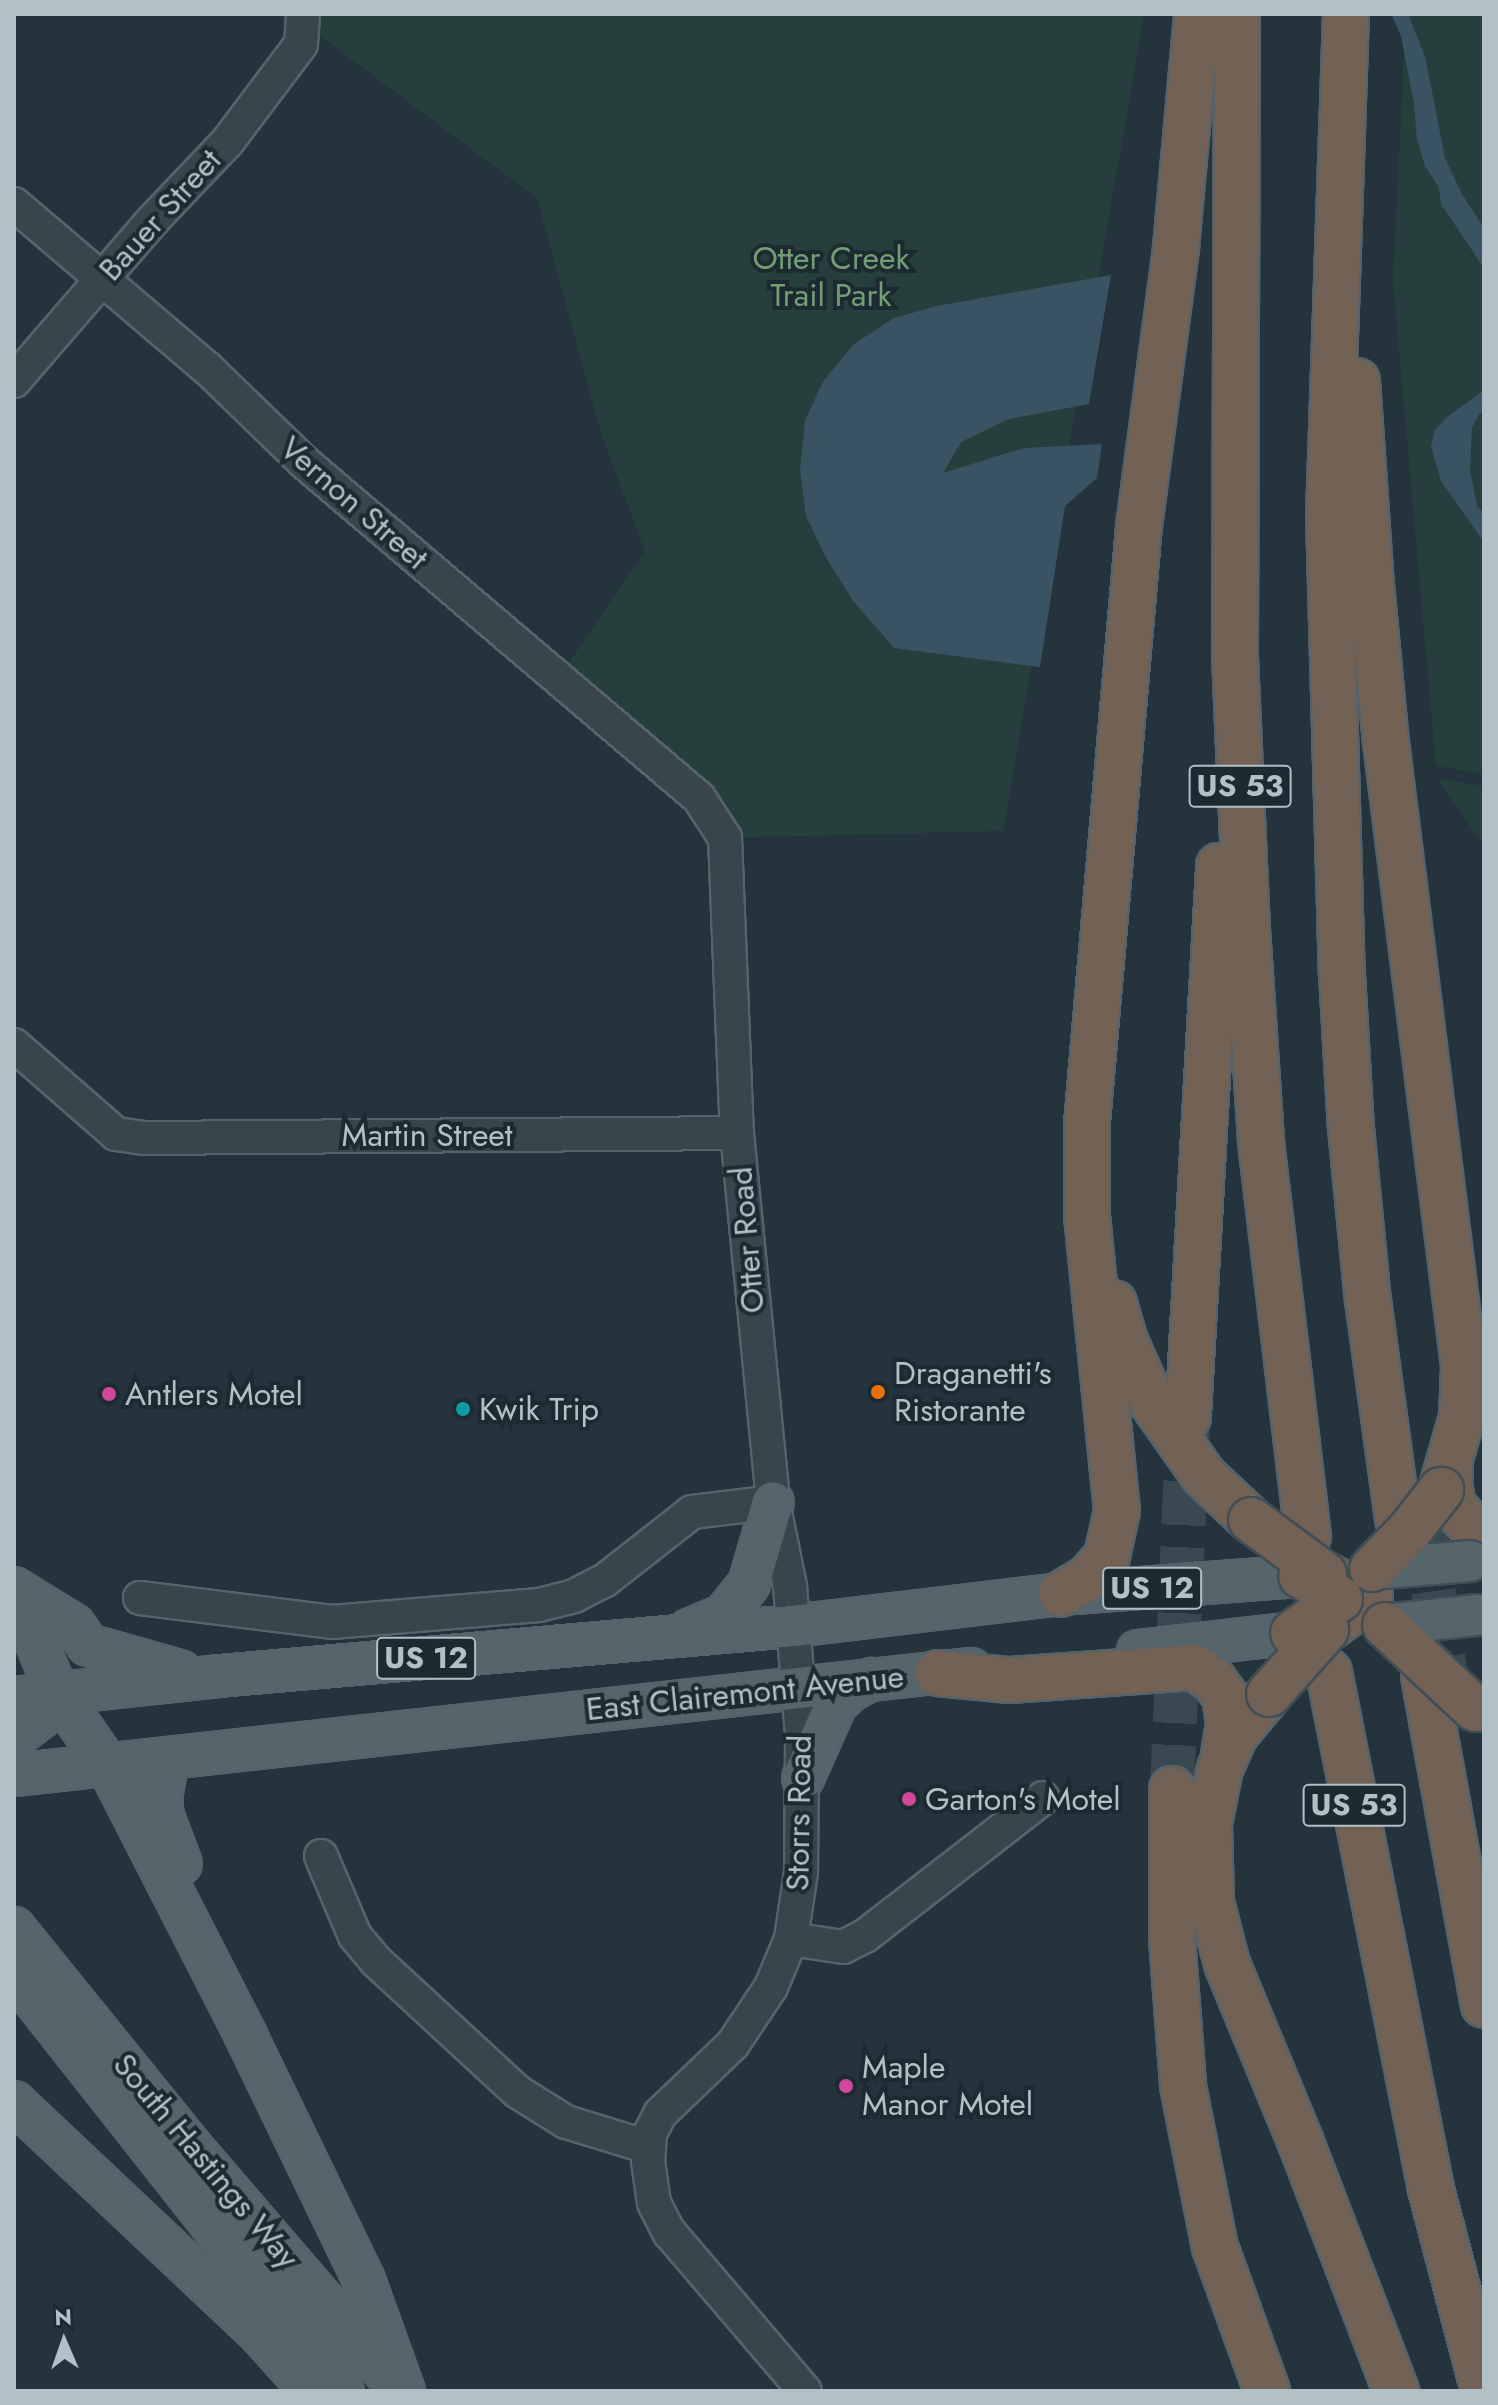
<!DOCTYPE html>
<html>
<head>
<meta charset="utf-8">
<style>
	body { margin:0 }
	#map { position:relative; width:1498px; height:2405px; overflow:hidden; background:#24333c; font-family:Jost,sans-serif }
	div>[style] { position:absolute }
	.green>* { inset:0; background:#273f3c }
	.water>* { inset:0; background:#395363 }
	.highway-tunnel>* { height:44px; margin-top:-22px; transform-origin:0; background:repeating-linear-gradient(90deg,#3a4851 0 44px,transparent 0 66px) }
	.roads { filter:drop-shadow(2px 0 #56636a) drop-shadow(-2px 0 #56636a) drop-shadow(0 2px #56636a) drop-shadow(0 -2px #56636a) }
	.minor>* { height:32px; margin:-16px; padding:0 16px; transform-origin:16px; border-radius:16px; background:#38454c }
	.major>* { height:40px; margin:-20px; padding:0 20px; transform-origin:20px; border-radius:20px; background:#56646c }
	.highway>* { height:44px; margin:-22px; padding:0 22px; transform-origin:22px; border-radius:22px; background:#726155 }
	.bridges { filter:drop-shadow(2px 0 #414e55) drop-shadow(-2px 0 #414e55) drop-shadow(0 2px #414e55) drop-shadow(0 -2px #414e55) }
	.major-bridge>* { height:40px; margin:-20px; padding:0 20px; transform-origin:20px; border-radius:20px; background:#56646c }
	.highway-bridge>* { height:44px; margin:-22px; padding:0 22px; transform-origin:22px; border-radius:22px; background:#726155 }
	.dots>* { width:22px; height:22px; translate:-50% -50%; box-sizing:border-box; border:4px solid #1d2a31; border-radius:50% }
	span { translate:-50% -50%; white-space:nowrap; text-align:center; line-height:1.15; -webkit-text-stroke:8px #1d2a31; paint-order:stroke }
	.shield-label span { padding:2px 6px; background:#1d2a31; border:2px solid; border-radius:6px; -webkit-text-stroke-width:0 }
	.shield-label { font-size:30px; color:#b4c0c8; font-weight:700 }
	.street-label { font-size:32px; color:#b4c0c8 }
	.park-label { font-size:32px; color:#739d74 }
	.poi-label { font-size:32px; color:#b4c0c8 }
	.left { translate:0 -50%; text-align:left }
	.frame { position:absolute; inset:0; border:16px solid #b4c0c8; pointer-events:none }
	.north { position:absolute; left:24px; top:2301px; width:80px; height:80px; -webkit-text-stroke:6px #1d2a31; paint-order:stroke; rotate:358deg; font-size:22px; font-weight:700; line-height:32px; text-align:center; color:#b4c0c8 }
	.north::after { content:''; display:block; margin:auto; width:28px; height:36px; background:#b4c0c8; clip-path:polygon(50% 0,100% 100%,50% 72%,0 100%) }
</style>
</head>
<body>
<div id="map">
	<div class="green">
		<div style="clip-path:polygon(306px 14px,1144px 14px,1003px 831px,725px 838px,558px 678px,645px 552px,600px 430px,537px 198px,312px 30px)"></div>
		<div style="clip-path:polygon(1406px 14px,1484px 14px,1484px 774px,1436px 766px,1393px 282px)"></div>
		<div style="clip-path:polygon(1437px 778px,1484px 786px,1484px 846px)"></div>
	</div>
	<div class="water">
		<div style="clip-path:polygon(1391px 14px,1408px 14px,1425px 56px,1445px 158px,1462px 194px,1484px 228px,1484px 268px,1441px 204px,1439px 188px,1425px 166px,1417px 140px,1414px 104px,1401px 36px)"></div>
		<div style="clip-path:polygon(1111px 275px,1089px 404px,1009px 419px,961px 442px,943px 473px,1024px 448px,1102px 444px,1097px 478px,1065px 506px,1040px 667px,894px 648px,854px 602px,825px 556px,806px 516px,800px 470px,805px 420px,824px 380px,854px 344px,894px 318px,937px 306px)"></div>
		<div style="clip-path:polygon(1484px 390px,1484px 412px,1479px 414px,1472px 428px,1470px 470px,1477px 506px,1484px 514px,1484px 542px,1441px 481px,1431px 446px,1435px 430px,1446px 418px)"></div>
	</div>
	<div class="highway-tunnel">
		<div style="left:1424px;top:1526px;width:174px;rotate:81.7deg"></div>
		<div style="left:1172px;top:1789px;width:361px;rotate:-87.5deg"></div>
	</div>
	<div class="roads">
		<div class="minor">
			<div style="left:14px;top:204px;width:253px;rotate:40.4deg"></div>
			<div style="left:207px;top:368px;width:136px;rotate:44.1deg"></div>
			<div style="left:305px;top:463px;width:517px;rotate:40.37deg"></div>
			<div style="left:699px;top:798px;width:48px;rotate:57deg"></div>
			<div style="left:725px;top:838px;width:295px;rotate:87.7deg"></div>
			<div style="left:737px;top:1133px;width:371px;rotate:84.4deg"></div>
			<div style="left:773px;top:1502px;width:86px;rotate:78.6deg"></div>
			<div style="left:790px;top:1586px;width:150px;rotate:85.4deg"></div>
			<div style="left:802px;top:1736px;width:136px;rotate:90.4deg"></div>
			<div style="left:801px;top:1872px;width:68px;rotate:98.5deg"></div>
			<div style="left:791px;top:1939px;width:52px;rotate:112.6deg"></div>
			<div style="left:771px;top:1987px;width:69px;rotate:123.7deg"></div>
			<div style="left:733px;top:2044px;width:101px;rotate:136.2deg"></div>
			<div style="left:660px;top:2114px;width:22px;rotate:117deg"></div>
			<div style="left:650px;top:2134px;width:27px;rotate:94deg"></div>
			<div style="left:648px;top:2161px;width:42px;rotate:81.9deg"></div>
			<div style="left:654px;top:2203px;width:33px;rotate:63deg"></div>
			<div style="left:669px;top:2232px;width:209px;rotate:49.5deg"></div>
			<div style="left:14px;top:381px;width:214px;rotate:-49.2deg"></div>
			<div style="left:154px;top:219px;width:108px;rotate:-46.5deg"></div>
			<div style="left:228px;top:141px;width:121px;rotate:-53deg"></div>
			<div style="left:301px;top:44px;width:30px;rotate:-86deg"></div>
			<div style="left:14px;top:1045px;width:135px;rotate:41.1deg"></div>
			<div style="left:116px;top:1134px;width:29px;rotate:8deg"></div>
			<div style="left:145px;top:1138px;width:592px;rotate:-0.48deg"></div>
			<div style="left:140px;top:1598px;width:193px;rotate:7.1deg"></div>
			<div style="left:332px;top:1622px;width:208px;rotate:-4.7deg"></div>
			<div style="left:539px;top:1605px;width:36px;rotate:-14deg"></div>
			<div style="left:574px;top:1596px;width:34px;rotate:-27deg"></div>
			<div style="left:604px;top:1581px;width:112px;rotate:-38.1deg"></div>
			<div style="left:692px;top:1512px;width:82px;rotate:-7deg"></div>
			<div style="left:321px;top:1856px;width:87px;rotate:67deg"></div>
			<div style="left:355px;top:1936px;width:33px;rotate:50deg"></div>
			<div style="left:376px;top:1961px;width:193px;rotate:42.7deg"></div>
			<div style="left:518px;top:2092px;width:57px;rotate:32deg"></div>
			<div style="left:566px;top:2122px;width:86px;rotate:17deg"></div>
			<div style="left:791px;top:1939px;width:53px;rotate:8.7deg"></div>
			<div style="left:843px;top:1947px;width:25px;rotate:-27deg"></div>
			<div style="left:865px;top:1936px;width:225px;rotate:-37.8deg"></div>
		</div>
		<div class="major">
			<div style="left:14px;top:1588px;width:70px;rotate:31.7deg"></div>
			<div style="left:74px;top:1625px;width:24px;rotate:55deg"></div>
			<div style="left:88px;top:1645px;width:96px;rotate:15.8deg"></div>
			<div style="left:14px;top:1608px;width:35px;rotate:55deg"></div>
			<div style="left:34px;top:1637px;width:62px;rotate:67.2deg"></div>
			<div style="left:58px;top:1694px;width:88px;rotate:55.2deg"></div>
			<div style="left:108px;top:1766px;width:303px;rotate:62.9deg"></div>
			<div style="left:246px;top:2036px;width:271px;rotate:64.2deg"></div>
			<div style="left:364px;top:2280px;width:118px;rotate:70.2deg"></div>
			<div style="left:689px;top:1630px;width:38px;rotate:-23deg"></div>
			<div style="left:724px;top:1615px;width:40px;rotate:-51deg"></div>
			<div style="left:749px;top:1584px;width:85px;rotate:-73.7deg"></div>
			<div style="left:1138px;top:1651px;width:156px;rotate:-6.6deg"></div>
			<div style="left:14px;top:1698px;width:206px;rotate:-6.1deg"></div>
			<div style="left:219px;top:1676px;width:576px;rotate:-4.98deg"></div>
			<div style="left:793px;top:1626px;width:270px;rotate:-6.8deg"></div>
			<div style="left:1061px;top:1594px;width:241px;rotate:-4.3deg"></div>
			<div style="left:14px;top:1738px;width:33px;rotate:-38deg"></div>
			<div style="left:40px;top:1718px;width:30px;rotate:-53deg"></div>
			<div style="left:168px;top:1758px;width:41px;rotate:99.9deg"></div>
			<div style="left:161px;top:1798px;width:18px;rotate:84deg"></div>
			<div style="left:163px;top:1816px;width:51px;rotate:69.4deg"></div>
			<div style="left:14px;top:1775px;width:963px;rotate:-6.32deg"></div>
			<div style="left:803px;top:1778px;width:81px;rotate:-66deg"></div>
			<div style="left:836px;top:1704px;width:21px;rotate:-43deg"></div>
			<div style="left:851px;top:1690px;width:24px;rotate:-28deg"></div>
			<div style="left:14px;top:1928px;width:284px;rotate:51deg"></div>
			<div style="left:193px;top:2149px;width:303px;rotate:49.3deg"></div>
			<div style="left:14px;top:1974px;width:531px;rotate:51.73deg"></div>
			<div style="left:14px;top:2102px;width:340px;rotate:43.3deg"></div>
			<div style="left:261px;top:2335px;width:69px;rotate:48deg"></div>
		</div>
		<div class="highway">
			<div style="left:1237px;top:14px;width:642px;rotate:90.18deg"></div>
			<div style="left:1235px;top:656px;width:273px;rotate:87.5deg"></div>
			<div style="left:1247px;top:929px;width:213px;rotate:86.2deg"></div>
			<div style="left:1261px;top:1142px;width:397px;rotate:83.2deg"></div>
			<div style="left:1346px;top:14px;width:502px;rotate:91.94deg"></div>
			<div style="left:1329px;top:516px;width:458px;rotate:88.4deg"></div>
			<div style="left:1342px;top:974px;width:154px;rotate:86.7deg"></div>
			<div style="left:1351px;top:1128px;width:173px;rotate:84.4deg"></div>
			<div style="left:1368px;top:1300px;width:221px;rotate:82.2deg"></div>
			<div style="left:1357px;top:381px;width:193px;rotate:86.1deg"></div>
			<div style="left:1370px;top:574px;width:169px;rotate:84.6deg"></div>
			<div style="left:1386px;top:742px;width:629px;rotate:82.87deg"></div>
			<div style="left:1464px;top:1366px;width:51px;rotate:92.2deg"></div>
			<div style="left:1462px;top:1417px;width:76px;rotate:106deg"></div>
			<div style="left:1114px;top:1303px;width:37px;rotate:74deg"></div>
			<div style="left:1124px;top:1339px;width:69px;rotate:66deg"></div>
			<div style="left:1152px;top:1402px;width:90px;rotate:54.9deg"></div>
			<div style="left:1204px;top:1476px;width:64px;rotate:43.1deg"></div>
			<div style="left:1188px;top:1417px;width:552px;rotate:-86.78deg"></div>
			<div style="left:1450px;top:1467px;width:17px;rotate:93deg"></div>
			<div style="left:1449px;top:1484px;width:22px;rotate:80deg"></div>
			<div style="left:1453px;top:1506px;width:28px;rotate:48deg"></div>
			<div style="left:1472px;top:1527px;width:13px;rotate:18deg"></div>
			<div style="left:1324px;top:1574px;width:52px;rotate:27.6deg"></div>
			<div style="left:1370px;top:1598px;width:54px;rotate:144deg"></div>
			<div style="left:1061px;top:1594px;width:33px;rotate:-31deg"></div>
			<div style="left:1089px;top:1577px;width:28px;rotate:-49deg"></div>
			<div style="left:1107px;top:1556px;width:46px;rotate:-77.5deg"></div>
			<div style="left:1117px;top:1511px;width:295px;rotate:-95.8deg"></div>
			<div style="left:1087px;top:1218px;width:95px;rotate:-90deg"></div>
			<div style="left:1087px;top:1123px;width:599px;rotate:-85.02deg"></div>
			<div style="left:1139px;top:526px;width:281px;rotate:-82.4deg"></div>
			<div style="left:1176px;top:247px;width:234px;rotate:-84.8deg"></div>
			<div style="left:1329px;top:1672px;width:527px;rotate:78.84deg"></div>
			<div style="left:1431px;top:2189px;width:209px;rotate:75.3deg"></div>
			<div style="left:938px;top:1673px;width:72px;rotate:5.6deg"></div>
			<div style="left:1010px;top:1680px;width:184px;rotate:-4deg"></div>
			<div style="left:1194px;top:1667px;width:24px;rotate:35deg"></div>
			<div style="left:1214px;top:1681px;width:19px;rotate:54deg"></div>
			<div style="left:1225px;top:1696px;width:27px;rotate:82deg"></div>
			<div style="left:1229px;top:1723px;width:31px;rotate:99deg"></div>
			<div style="left:1424px;top:1676px;width:334px;rotate:79.7deg"></div>
			<div style="left:1269px;top:1694px;width:53px;rotate:129.7deg"></div>
			<div style="left:1235px;top:1735px;width:36px;rotate:114deg"></div>
			<div style="left:1220px;top:1768px;width:57px;rotate:101.1deg"></div>
			<div style="left:1209px;top:1824px;width:78px;rotate:88.5deg"></div>
			<div style="left:1211px;top:1902px;width:64px;rotate:75.5deg"></div>
			<div style="left:1227px;top:1964px;width:194px;rotate:67.5deg"></div>
			<div style="left:1301px;top:2143px;width:266px;rotate:69deg"></div>
			<div style="left:1172px;top:1789px;width:149px;rotate:90deg"></div>
			<div style="left:1172px;top:1938px;width:148px;rotate:85.7deg"></div>
			<div style="left:1183px;top:2086px;width:164px;rotate:78.8deg"></div>
			<div style="left:1215px;top:2247px;width:153px;rotate:70.1deg"></div>
		</div>
	</div>
	<div class="bridges">
		<div class="major-bridge">
			<div style="left:1372px;top:1569px;width:98px;rotate:-4.7deg"></div>
			<div style="left:1385px;top:1625px;width:93px;rotate:-6.2deg"></div>
		</div>
		<div class="highway-bridge">
			<div style="left:1251px;top:1520px;width:91px;rotate:36.5deg"></div>
			<div style="left:1372px;top:1569px;width:54px;rotate:-45.7deg"></div>
			<div style="left:1410px;top:1530px;width:51px;rotate:-52.2deg"></div>
			<div style="left:1385px;top:1625px;width:123px;rotate:43deg"></div>
			<div style="left:1293px;top:1633px;width:58px;rotate:-35.9deg"></div>
			<div style="left:1340px;top:1599px;width:45px;rotate:-149.5deg"></div>
			<div style="left:1269px;top:1694px;width:86px;rotate:-48.3deg"></div>
		</div>
	</div>
	<div class="dots">
		<div style="left:878px;top:1392px;background:#e8710a"></div>
		<div style="left:109px;top:1394px;background:#d1479c"></div>
		<div style="left:463px;top:1409px;background:#0f9aa8"></div>
		<div style="left:909px;top:1799px;background:#d1479c"></div>
		<div style="left:846px;top:2086px;background:#d1479c"></div>
	</div>
	<div class="shield-label">
		<span style="left:1240px;top:786px">US 53</span>
		<span style="left:1152px;top:1588px">US 12</span>
		<span style="left:426px;top:1658px">US 12</span>
		<span style="left:1354px;top:1805px">US 53</span>
	</div>
	<div class="street-label">
		<span style="left:160px;top:215px;rotate:-48deg">Bauer Street</span>
		<span style="left:354px;top:503px;rotate:41deg">Vernon Street</span>
		<span style="left:427px;top:1135px">Martin Street</span>
		<span style="left:747px;top:1240px;rotate:-95deg">Otter Road</span>
		<span style="left:745px;top:1693px;rotate:-6deg">East Clairemont Avenue</span>
		<span style="left:799px;top:1813px;rotate:-89deg">Storrs Road</span>
		<span style="left:206px;top:2161px;rotate:50deg">South Hastings Way</span>
	</div>
	<div class="park-label">
		<span style="left:831px;top:277px">Otter Creek<br>Trail Park</span>
	</div>
	<div class="poi-label">
		<span class="left" style="left:894px;top:1392px">Draganetti's<br>Ristorante</span>
		<span class="left" style="left:125px;top:1394px">Antlers Motel</span>
		<span class="left" style="left:479px;top:1409px">Kwik Trip</span>
		<span class="left" style="left:925px;top:1799px">Garton's Motel</span>
		<span class="left" style="left:862px;top:2086px">Maple<br>Manor Motel</span>
	</div>
	<div class="frame"></div>
	<div class="north">N</div>
</div>
</body>
</html>
